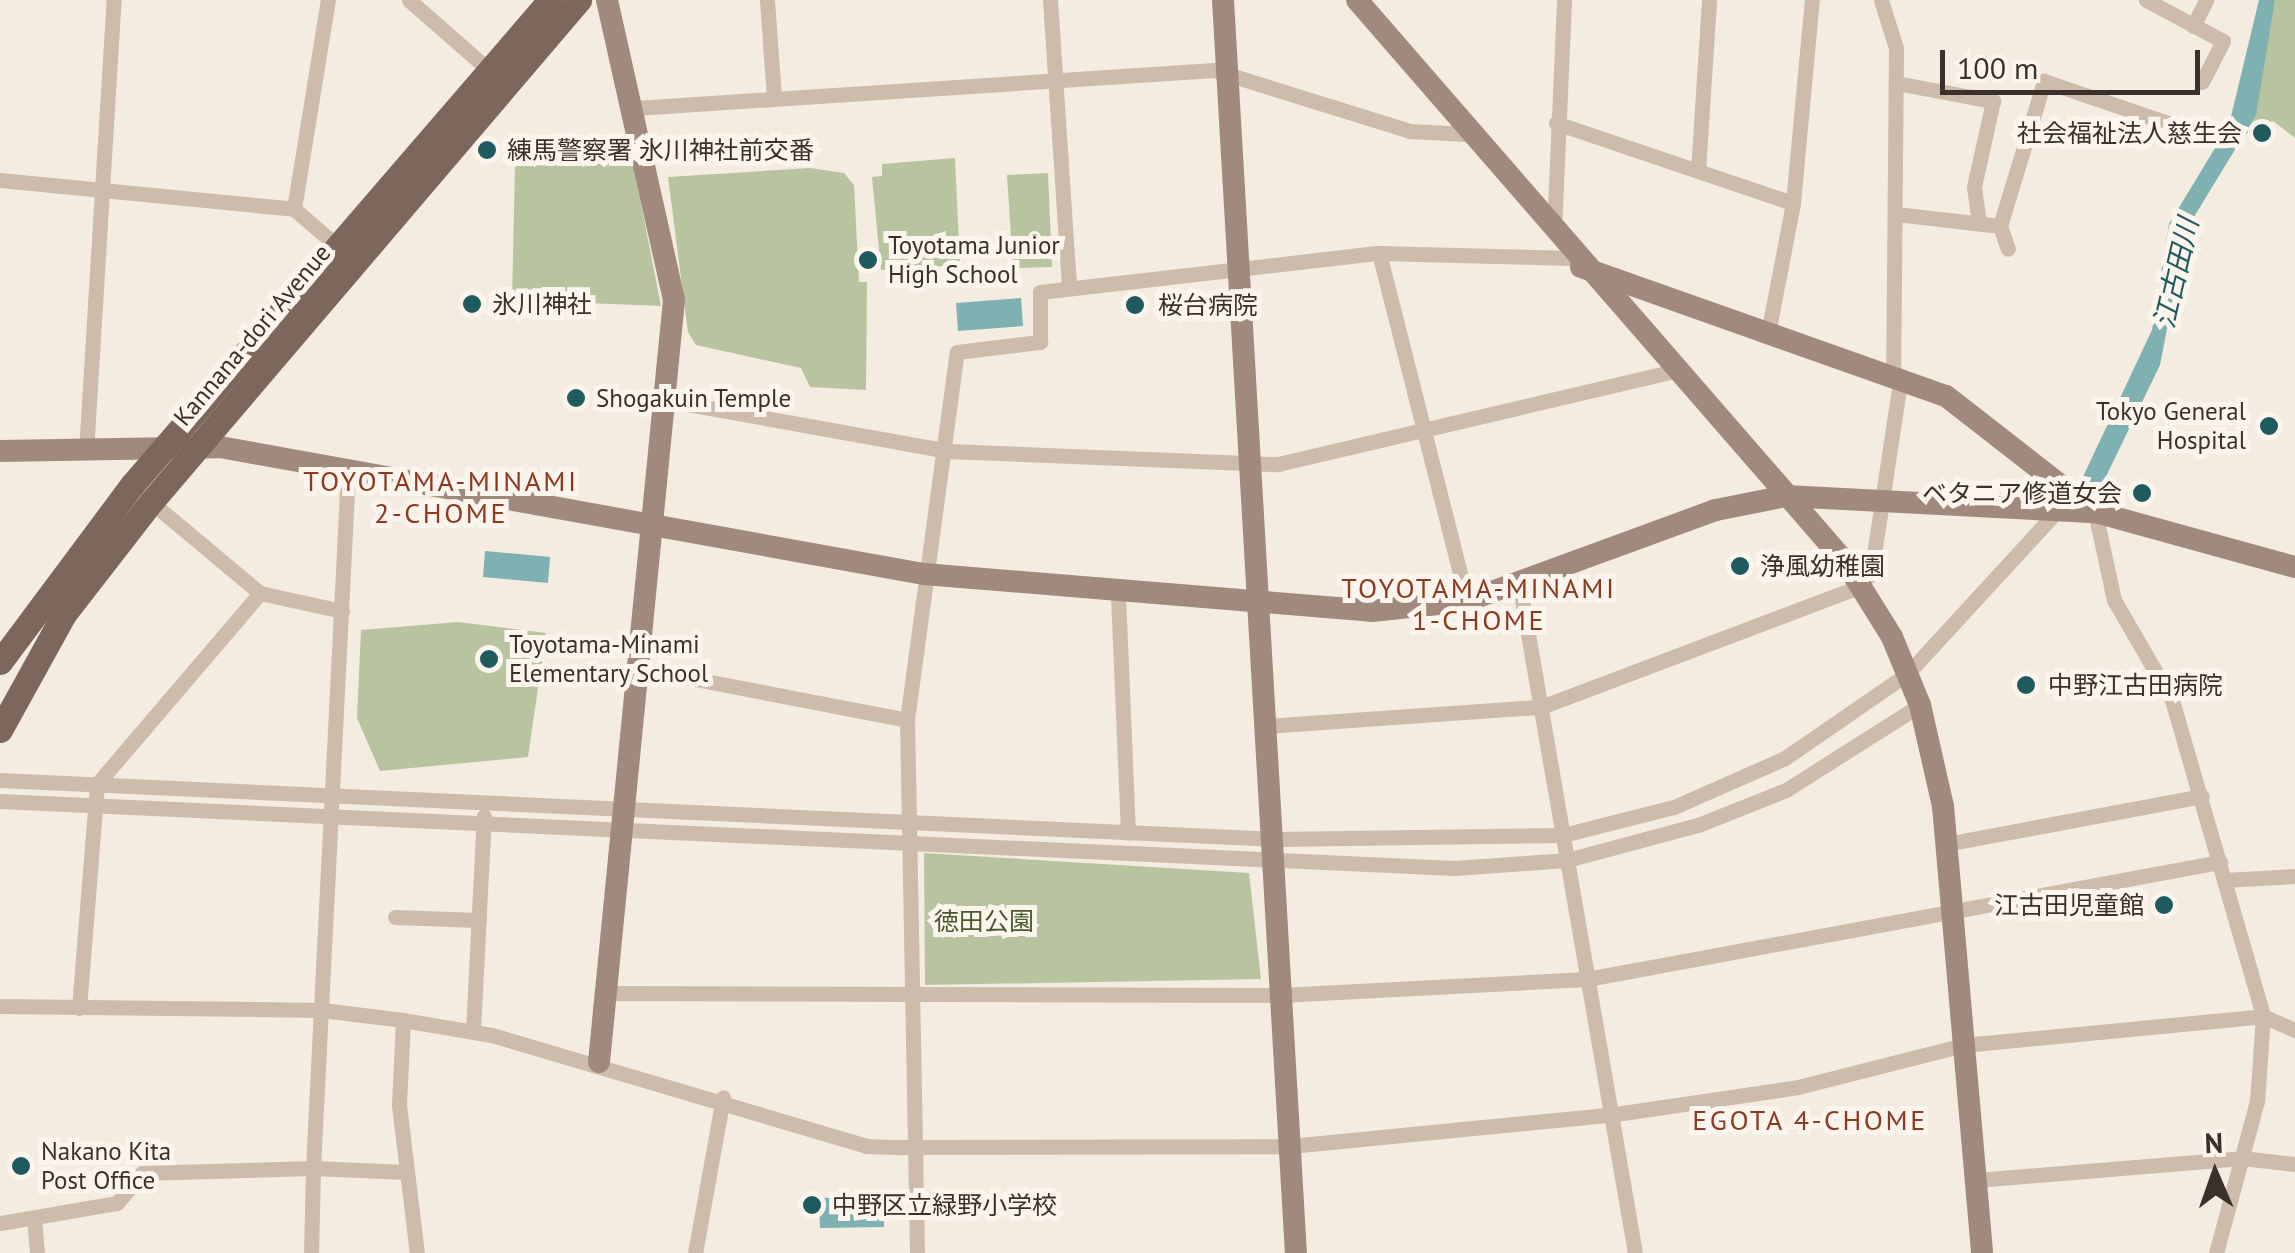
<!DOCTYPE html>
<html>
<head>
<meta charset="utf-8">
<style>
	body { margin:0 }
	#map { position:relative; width:2295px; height:1253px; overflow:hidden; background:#f4ebe1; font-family:"PT Sans","Noto Sans JP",sans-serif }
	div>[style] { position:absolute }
	.green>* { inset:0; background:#b8c4a0 }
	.water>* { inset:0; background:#7fb0b2 }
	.street>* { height:15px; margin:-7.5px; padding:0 7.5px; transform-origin:7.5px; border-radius:7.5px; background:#cdbbac }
	.secondary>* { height:22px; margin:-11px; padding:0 11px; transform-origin:11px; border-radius:11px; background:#a18a7d }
	.primary>* { height:25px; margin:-12.5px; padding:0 12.5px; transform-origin:12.5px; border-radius:12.5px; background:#7d675c }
	.dots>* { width:28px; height:28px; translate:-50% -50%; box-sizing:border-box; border:5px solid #fbf5ee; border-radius:50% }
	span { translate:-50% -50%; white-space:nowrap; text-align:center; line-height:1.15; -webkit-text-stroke:10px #fbf5ee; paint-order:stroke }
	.poi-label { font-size:25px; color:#3b302b }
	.right { translate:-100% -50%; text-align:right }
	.left { translate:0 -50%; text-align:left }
	.street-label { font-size:25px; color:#3b302b }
	.park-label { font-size:25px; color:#4a5a2e }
	.water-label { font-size:28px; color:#1f5a5e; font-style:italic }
	.neighbourhood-label { font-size:28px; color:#8c3b22; letter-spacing:2.5px }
	.north { position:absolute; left:2165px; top:1123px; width:100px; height:100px; -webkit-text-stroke:8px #fbf5ee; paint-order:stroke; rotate:358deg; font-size:28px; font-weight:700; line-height:40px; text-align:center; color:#3b302b }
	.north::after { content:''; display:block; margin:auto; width:35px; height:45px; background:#3b302b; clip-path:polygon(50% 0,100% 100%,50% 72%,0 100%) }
	.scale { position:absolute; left:1940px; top:50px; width:260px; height:45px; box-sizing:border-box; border:5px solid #3b302b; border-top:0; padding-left:12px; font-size:30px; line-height:35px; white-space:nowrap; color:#3b302b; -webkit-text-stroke:8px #fbf5ee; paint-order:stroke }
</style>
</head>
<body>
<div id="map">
	<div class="green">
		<div style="clip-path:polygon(2275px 0,2295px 0,2295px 138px,2273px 121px,2246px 134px)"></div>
		<div style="clip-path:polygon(629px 142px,661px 306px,512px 300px,515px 165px,532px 151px)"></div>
		<div style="clip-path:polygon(955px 158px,960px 265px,881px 270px,872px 177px,882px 176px,882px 164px)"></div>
		<div style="clip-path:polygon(810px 168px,844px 173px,854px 185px,859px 282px,867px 282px,866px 390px,810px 387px,801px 368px,696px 345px,688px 332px,668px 177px)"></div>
		<div style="clip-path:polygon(1048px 173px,1052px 267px,1013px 268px,1007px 175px)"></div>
		<div style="clip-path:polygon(458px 622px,546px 633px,528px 757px,380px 771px,357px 718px,361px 630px)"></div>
		<div style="clip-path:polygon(924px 853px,1249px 873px,1261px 979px,925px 985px)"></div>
	</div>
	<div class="water">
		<div style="clip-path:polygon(2259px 0,2275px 0,2256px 115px,2186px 230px,2160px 365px,2097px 495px,2081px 481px,2152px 330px,2169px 224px,2229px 125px)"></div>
		<div style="clip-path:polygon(1021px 298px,1023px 326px,958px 331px,956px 303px)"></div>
		<div style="clip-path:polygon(485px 551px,550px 557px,548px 583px,483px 577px)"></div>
		<div style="clip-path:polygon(883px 1197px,884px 1227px,820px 1228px,819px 1198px)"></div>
	</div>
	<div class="street">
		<div style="left:409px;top:0;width:106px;rotate:41.2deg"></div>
		<div style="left:767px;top:0;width:97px;rotate:85.9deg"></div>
		<div style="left:1050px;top:0;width:289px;rotate:86.2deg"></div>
		<div style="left:1881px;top:0;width:50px;rotate:72.6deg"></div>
		<div style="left:1896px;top:48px;width:325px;rotate:90.5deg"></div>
		<div style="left:2146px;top:0;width:87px;rotate:28deg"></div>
		<div style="left:2223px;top:41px;width:46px;rotate:117.1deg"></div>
		<div style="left:2193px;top:26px;width:29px;rotate:-63deg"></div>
		<div style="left:1896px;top:83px;width:99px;rotate:10.5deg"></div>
		<div style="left:1993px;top:101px;width:88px;rotate:102.5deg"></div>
		<div style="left:1974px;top:187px;width:36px;rotate:82deg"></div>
		<div style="left:635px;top:108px;width:580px;rotate:-3.75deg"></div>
		<div style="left:1214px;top:70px;width:205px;rotate:17.3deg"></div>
		<div style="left:1410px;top:131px;width:56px;rotate:3.1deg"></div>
		<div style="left:1556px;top:123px;width:250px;rotate:18.7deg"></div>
		<div style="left:1698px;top:171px;width:171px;rotate:-86.3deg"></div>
		<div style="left:0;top:180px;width:295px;rotate:5.6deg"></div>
		<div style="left:294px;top:209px;width:57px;rotate:40.7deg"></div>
		<div style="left:294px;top:209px;width:212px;rotate:-80.8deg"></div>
		<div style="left:1896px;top:214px;width:105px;rotate:6.6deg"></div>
		<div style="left:2000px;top:226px;width:24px;rotate:71deg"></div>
		<div style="left:2000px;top:226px;width:152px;rotate:-73.1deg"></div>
		<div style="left:2044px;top:81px;width:140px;rotate:18.7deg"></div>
		<div style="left:1554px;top:231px;width:231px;rotate:-87.5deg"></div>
		<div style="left:1379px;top:253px;width:359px;rotate:75.8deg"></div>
		<div style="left:1769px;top:328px;width:127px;rotate:-79.1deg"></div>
		<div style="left:1793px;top:203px;width:204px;rotate:-84.7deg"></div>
		<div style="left:665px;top:400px;width:288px;rotate:10.2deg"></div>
		<div style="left:948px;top:451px;width:330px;rotate:2.3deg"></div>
		<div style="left:1278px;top:464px;width:406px;rotate:-13.2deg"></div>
		<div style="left:86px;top:452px;width:453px;rotate:-86.5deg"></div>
		<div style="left:348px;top:472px;width:697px;rotate:92.88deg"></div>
		<div style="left:313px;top:1168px;width:93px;rotate:2.5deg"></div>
		<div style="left:151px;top:502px;width:142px;rotate:39.9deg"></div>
		<div style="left:260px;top:593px;width:84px;rotate:12.4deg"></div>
		<div style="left:2095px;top:512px;width:90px;rotate:77.8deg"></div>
		<div style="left:2114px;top:600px;width:116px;rotate:59.9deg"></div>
		<div style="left:2172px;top:700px;width:329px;rotate:73.9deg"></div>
		<div style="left:2263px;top:1016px;width:85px;rotate:94deg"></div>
		<div style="left:2257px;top:1101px;width:157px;rotate:105.1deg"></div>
		<div style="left:1519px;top:582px;width:681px;rotate:80.19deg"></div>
		<div style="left:1118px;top:595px;width:238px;rotate:87.6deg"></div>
		<div style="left:638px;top:668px;width:274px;rotate:10.9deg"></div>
		<div style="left:1266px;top:726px;width:276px;rotate:-4deg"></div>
		<div style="left:1541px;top:707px;width:331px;rotate:-20.7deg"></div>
		<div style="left:1851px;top:590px;width:26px;rotate:-39deg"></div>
		<div style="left:1871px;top:574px;width:200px;rotate:-81.4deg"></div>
		<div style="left:0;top:780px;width:1275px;rotate:2.65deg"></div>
		<div style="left:1274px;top:839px;width:289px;rotate:-0.8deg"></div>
		<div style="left:1563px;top:835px;width:114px;rotate:-14.2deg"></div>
		<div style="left:1674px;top:807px;width:121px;rotate:-23.8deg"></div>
		<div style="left:1785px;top:758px;width:150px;rotate:-34.6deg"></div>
		<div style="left:1908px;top:673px;width:223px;rotate:-47.4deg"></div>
		<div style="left:0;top:801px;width:1456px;rotate:2.64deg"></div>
		<div style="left:1454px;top:868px;width:113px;rotate:-4deg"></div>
		<div style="left:1567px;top:860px;width:136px;rotate:-15deg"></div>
		<div style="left:1698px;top:825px;width:95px;rotate:-21.7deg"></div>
		<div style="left:1786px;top:790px;width:159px;rotate:-32.4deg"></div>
		<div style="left:1946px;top:844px;width:260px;rotate:-10.6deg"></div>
		<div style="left:2224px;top:880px;width:71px;rotate:-3.2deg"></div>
		<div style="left:395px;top:917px;width:84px;rotate:2deg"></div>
		<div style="left:606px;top:993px;width:675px;rotate:0.17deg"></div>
		<div style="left:1281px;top:995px;width:306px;rotate:-3deg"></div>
		<div style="left:1587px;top:979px;width:644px;rotate:-10.47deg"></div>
		<div style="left:0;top:1006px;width:322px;rotate:0.7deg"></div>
		<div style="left:322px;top:1010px;width:82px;rotate:7deg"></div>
		<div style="left:403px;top:1020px;width:90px;rotate:9.6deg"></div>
		<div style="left:492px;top:1035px;width:390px;rotate:16.5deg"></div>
		<div style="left:866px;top:1146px;width:34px;rotate:2deg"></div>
		<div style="left:900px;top:1147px;width:390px;rotate:-0.1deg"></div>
		<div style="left:1290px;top:1146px;width:321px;rotate:-5.6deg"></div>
		<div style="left:1609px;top:1115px;width:191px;rotate:-8.4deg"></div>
		<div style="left:1798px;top:1087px;width:171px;rotate:-14.2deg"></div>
		<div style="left:1964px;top:1045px;width:300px;rotate:-5.5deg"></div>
		<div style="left:2263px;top:1016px;width:35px;rotate:24deg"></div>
		<div style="left:79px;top:1008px;width:225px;rotate:-85.4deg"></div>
		<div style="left:97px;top:784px;width:251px;rotate:-49.5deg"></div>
		<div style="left:403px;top:1020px;width:85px;rotate:92.7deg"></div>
		<div style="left:399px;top:1105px;width:149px;rotate:83.1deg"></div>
		<div style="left:473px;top:1031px;width:215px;rotate:-87.1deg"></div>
		<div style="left:1976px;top:1180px;width:267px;rotate:-4.7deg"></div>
		<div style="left:2242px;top:1158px;width:53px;rotate:6.5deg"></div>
		<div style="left:34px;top:1218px;width:35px;rotate:85deg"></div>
		<div style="left:0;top:1223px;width:119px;rotate:-9.7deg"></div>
		<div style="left:117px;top:1203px;width:39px;rotate:-50deg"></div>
		<div style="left:142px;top:1173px;width:171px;rotate:-1.7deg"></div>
		<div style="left:313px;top:1168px;width:85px;rotate:91.3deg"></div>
		<div style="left:695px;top:1253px;width:158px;rotate:-79.8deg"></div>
		<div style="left:917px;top:1253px;width:533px;rotate:-91.07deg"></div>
		<div style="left:907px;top:720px;width:371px;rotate:-82.3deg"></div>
		<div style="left:957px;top:352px;width:84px;rotate:-6.9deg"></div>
		<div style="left:1040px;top:342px;width:50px;rotate:-90deg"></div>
		<div style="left:1040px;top:292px;width:341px;rotate:-6.6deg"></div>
		<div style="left:1379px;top:253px;width:194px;rotate:1.5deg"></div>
	</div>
	<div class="secondary">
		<div style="left:1223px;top:0;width:1255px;rotate:86.67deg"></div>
		<div style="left:1357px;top:0;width:746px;rotate:49.02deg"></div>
		<div style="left:1846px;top:563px;width:87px;rotate:58.1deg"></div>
		<div style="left:1892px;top:637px;width:74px;rotate:67.6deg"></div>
		<div style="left:1920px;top:705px;width:104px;rotate:77.2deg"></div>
		<div style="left:1943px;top:806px;width:449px;rotate:85deg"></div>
		<div style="left:1581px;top:267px;width:387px;rotate:19.5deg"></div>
		<div style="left:1946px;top:396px;width:189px;rotate:37.9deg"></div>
		<div style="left:0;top:451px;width:220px;rotate:-1deg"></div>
		<div style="left:220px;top:447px;width:715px;rotate:10.23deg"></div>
		<div style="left:924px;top:574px;width:449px;rotate:4.7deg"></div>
		<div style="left:1371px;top:611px;width:97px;rotate:-5.9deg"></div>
		<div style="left:1467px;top:601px;width:265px;rotate:-20.1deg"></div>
		<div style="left:1716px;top:510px;width:71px;rotate:-11.3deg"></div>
		<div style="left:1786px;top:496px;width:309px;rotate:3deg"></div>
		<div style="left:2095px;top:512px;width:207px;rotate:15.4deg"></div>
		<div style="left:599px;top:1062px;width:766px;rotate:-84.38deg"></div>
		<div style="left:674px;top:300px;width:307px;rotate:-102.6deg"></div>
	</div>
	<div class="primary">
		<div style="left:0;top:662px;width:221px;rotate:-53.3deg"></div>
		<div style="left:132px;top:485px;width:640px;rotate:-49.24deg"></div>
		<div style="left:0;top:730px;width:132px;rotate:-61.1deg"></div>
		<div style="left:64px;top:614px;width:142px;rotate:-52.2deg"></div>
		<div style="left:151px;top:502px;width:660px;rotate:-49.55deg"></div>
	</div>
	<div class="dots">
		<div style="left:2262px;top:133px;background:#1f5a5e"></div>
		<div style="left:487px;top:150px;background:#1f5a5e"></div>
		<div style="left:868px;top:260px;background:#1f5a5e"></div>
		<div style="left:472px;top:304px;background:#1f5a5e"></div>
		<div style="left:1135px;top:305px;background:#1f5a5e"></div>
		<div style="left:576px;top:398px;background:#1f5a5e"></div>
		<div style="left:2269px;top:426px;background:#1f5a5e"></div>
		<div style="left:2142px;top:493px;background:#1f5a5e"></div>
		<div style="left:1740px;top:566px;background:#1f5a5e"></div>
		<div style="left:489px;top:659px;background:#1f5a5e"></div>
		<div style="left:2026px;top:685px;background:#1f5a5e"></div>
		<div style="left:2164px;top:905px;background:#1f5a5e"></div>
		<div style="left:21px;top:1166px;background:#1f5a5e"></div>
		<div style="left:812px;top:1205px;background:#1f5a5e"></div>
	</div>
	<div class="poi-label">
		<span class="right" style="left:2242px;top:133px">社会福祉法人慈生会</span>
		<span class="left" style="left:507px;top:150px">練馬警察署 氷川神社前交番</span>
		<span class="left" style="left:888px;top:260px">Toyotama Junior<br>High School</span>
		<span class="left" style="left:492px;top:304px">氷川神社</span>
		<span class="left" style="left:1158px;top:305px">桜台病院</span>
		<span class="left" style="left:596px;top:398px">Shogakuin Temple</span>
		<span class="right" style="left:2246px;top:426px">Tokyo General<br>Hospital</span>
		<span class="right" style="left:2122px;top:493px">ベタニア修道女会</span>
		<span class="left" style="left:1760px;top:566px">浄風幼稚園</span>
		<span class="left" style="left:509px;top:659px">Toyotama-Minami<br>Elementary School</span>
		<span class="left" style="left:2048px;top:685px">中野江古田病院</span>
		<span class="right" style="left:2144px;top:905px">江古田児童館</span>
		<span class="left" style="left:41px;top:1166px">Nakano Kita<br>Post Office</span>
		<span class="left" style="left:832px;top:1205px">中野区立緑野小学校</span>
	</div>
	<div class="street-label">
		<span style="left:252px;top:335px;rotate:-50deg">Kannana-dori Avenue</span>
	</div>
	<div class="park-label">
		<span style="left:984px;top:921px">徳田公園</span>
	</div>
	<div class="water-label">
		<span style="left:2176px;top:273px;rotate:-77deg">江古田川</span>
	</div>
	<div class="neighbourhood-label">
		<span style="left:441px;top:497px">TOYOTAMA-MINAMI<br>2-CHOME</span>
		<span style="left:1479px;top:604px">TOYOTAMA-MINAMI<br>1-CHOME</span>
		<span style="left:1810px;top:1120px">EGOTA 4-CHOME</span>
	</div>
	<div class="north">N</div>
	<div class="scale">100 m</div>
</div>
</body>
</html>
